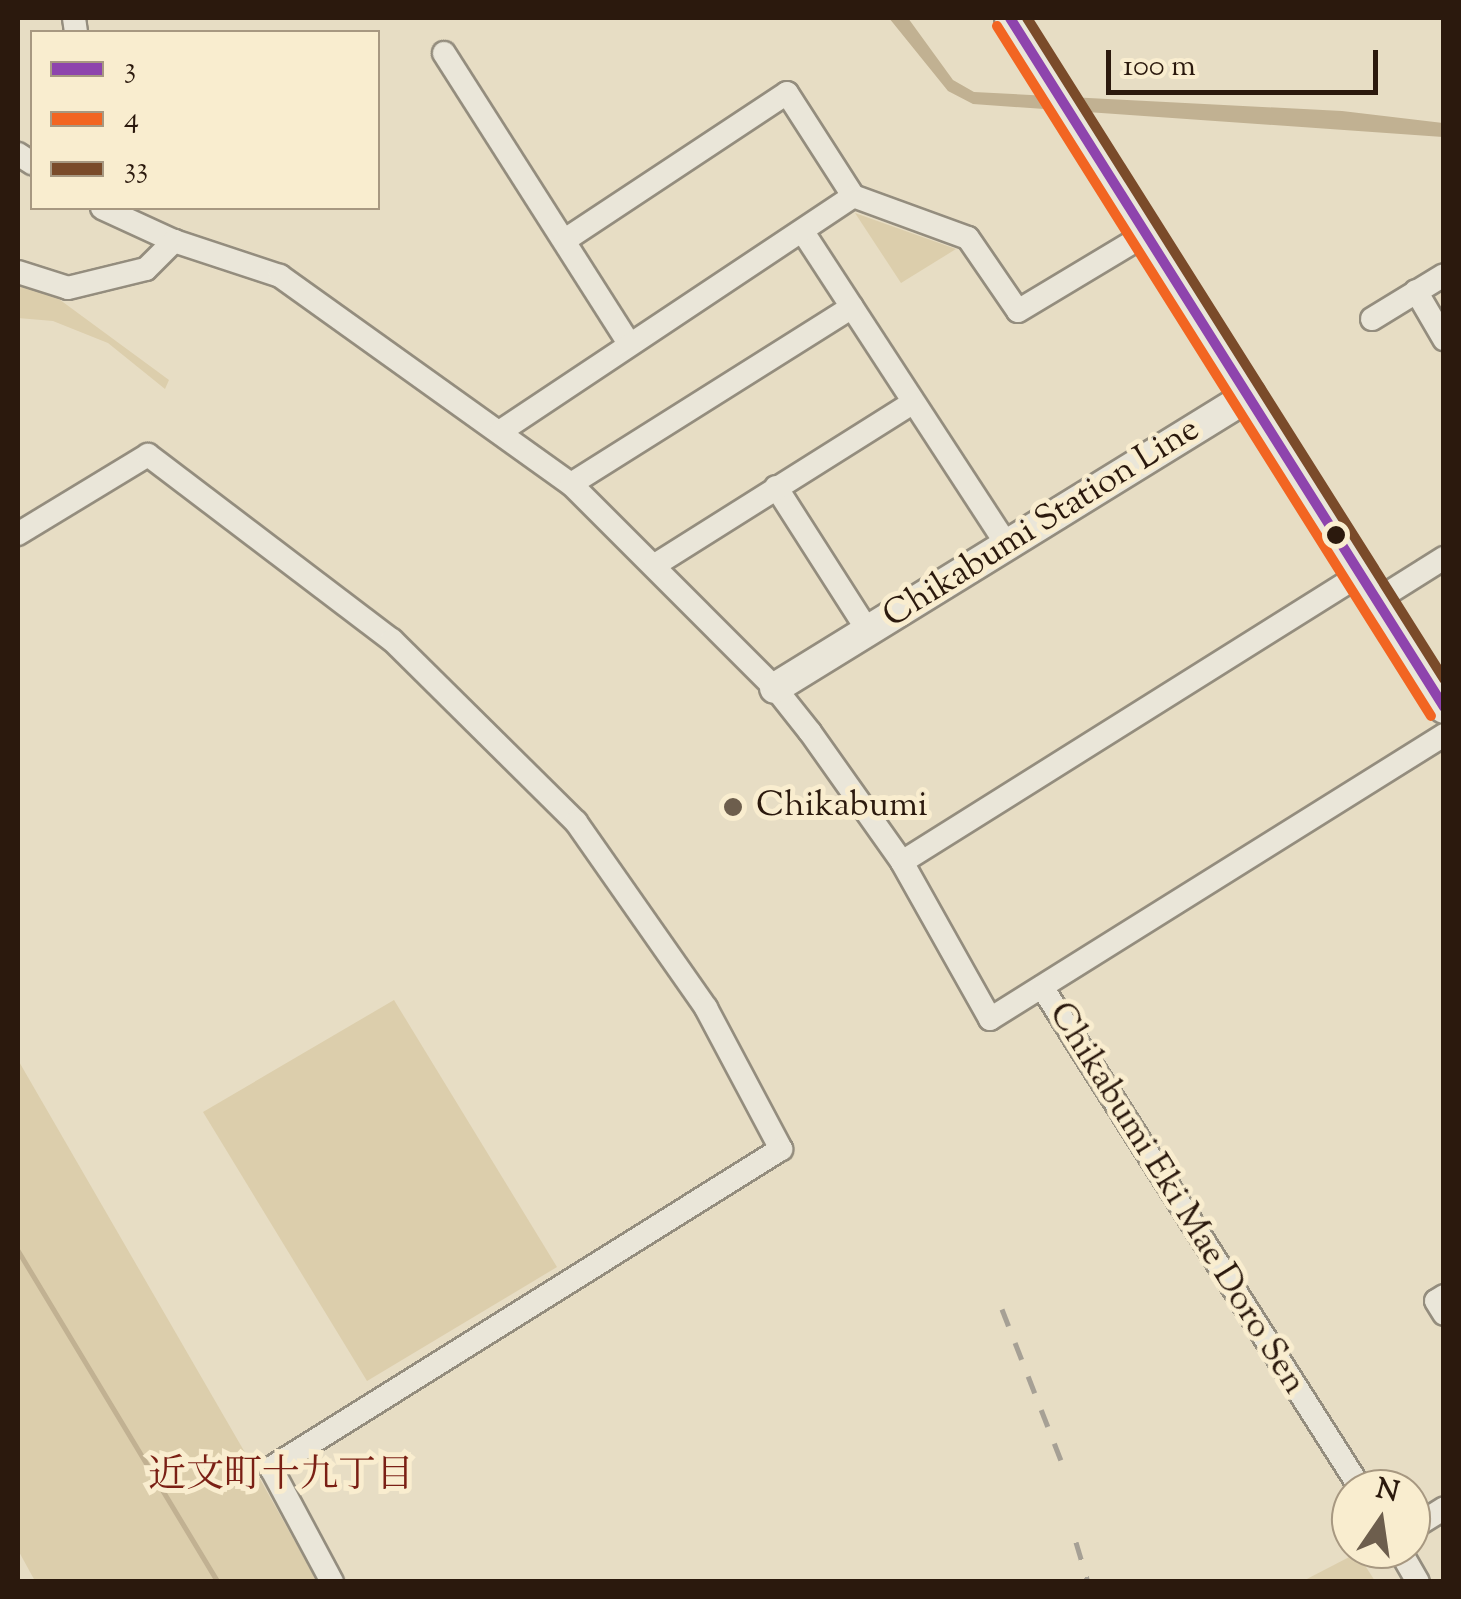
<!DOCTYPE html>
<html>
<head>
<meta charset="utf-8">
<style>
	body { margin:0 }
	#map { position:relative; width:1461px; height:1599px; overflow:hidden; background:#e7ddc4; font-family:"Sorts Mill Goudy","Noto Serif JP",serif }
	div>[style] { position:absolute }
	.green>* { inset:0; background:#dcceac }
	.water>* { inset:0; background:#c1b192 }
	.stream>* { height:5px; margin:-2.5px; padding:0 2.5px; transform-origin:2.5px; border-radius:2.5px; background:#c1b192 }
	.roads { filter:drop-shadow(2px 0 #948d7e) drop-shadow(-2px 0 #948d7e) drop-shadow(0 2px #948d7e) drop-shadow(0 -2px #948d7e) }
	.minor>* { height:22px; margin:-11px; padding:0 11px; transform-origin:11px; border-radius:11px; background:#eae6d9 }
	.secondary>* { height:30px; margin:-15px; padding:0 15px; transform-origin:15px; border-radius:15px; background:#eae6d9 }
	.rail>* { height:5px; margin-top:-2.5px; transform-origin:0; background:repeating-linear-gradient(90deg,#a6a095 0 18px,transparent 0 36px) }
	.bus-1>* { height:10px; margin:-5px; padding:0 5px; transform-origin:5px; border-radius:5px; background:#8e44ad }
	.bus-2>* { height:10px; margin:-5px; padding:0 5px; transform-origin:5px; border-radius:5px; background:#f26522 }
	.bus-3>* { height:10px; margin:-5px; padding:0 5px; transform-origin:5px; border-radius:5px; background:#7a4b2a }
	.dots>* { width:28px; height:28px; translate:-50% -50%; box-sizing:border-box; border:5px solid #f9edcf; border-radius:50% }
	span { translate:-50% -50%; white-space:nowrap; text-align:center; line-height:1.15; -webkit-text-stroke:10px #f9edcf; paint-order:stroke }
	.street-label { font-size:35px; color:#2b190d }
	.poi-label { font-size:35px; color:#2b190d }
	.left { translate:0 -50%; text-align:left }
	.neighbourhood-label { font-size:38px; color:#7a1f14 }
	.frame { position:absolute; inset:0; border:20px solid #2b190d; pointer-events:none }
	.legend { position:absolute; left:30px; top:30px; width:350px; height:180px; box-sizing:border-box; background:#f9edcf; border:2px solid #a79881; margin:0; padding:12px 18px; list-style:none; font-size:30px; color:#2b190d }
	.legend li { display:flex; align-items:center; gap:20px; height:50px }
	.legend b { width:50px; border:2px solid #a79881 }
	.north { position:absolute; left:1331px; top:1469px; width:100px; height:100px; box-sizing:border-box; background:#f9edcf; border:2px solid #a79881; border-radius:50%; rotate:13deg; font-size:28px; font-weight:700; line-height:40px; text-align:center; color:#2b190d }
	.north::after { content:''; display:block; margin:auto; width:35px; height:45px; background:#6d5e4d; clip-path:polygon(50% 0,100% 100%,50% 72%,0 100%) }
	.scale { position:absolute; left:1106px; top:50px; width:272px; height:45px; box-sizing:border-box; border:5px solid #2b190d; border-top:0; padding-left:12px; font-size:30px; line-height:35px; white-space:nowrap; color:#2b190d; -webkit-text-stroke:8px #f9edcf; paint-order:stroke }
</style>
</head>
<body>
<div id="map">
	<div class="green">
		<div style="clip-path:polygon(855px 213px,956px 249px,901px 283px)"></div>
		<div style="clip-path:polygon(18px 269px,169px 380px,165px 389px,108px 343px,53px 321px,18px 318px)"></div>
		<div style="clip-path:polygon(394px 1000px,557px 1267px,367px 1381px,203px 1112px)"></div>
		<div style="clip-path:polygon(18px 1060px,251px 1463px,317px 1581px,35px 1581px,18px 1550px)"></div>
		<div style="clip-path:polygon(1357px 1553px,1375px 1581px,1303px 1581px)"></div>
	</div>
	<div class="water">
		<div style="clip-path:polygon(889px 18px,908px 18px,953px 80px,974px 92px,1342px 111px,1443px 123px,1443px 137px,973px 104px,948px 91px)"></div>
	</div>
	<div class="stream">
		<div style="left:18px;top:1251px;width:387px;rotate:58.9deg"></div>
	</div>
	<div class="roads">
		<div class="minor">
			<div style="left:74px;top:18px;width:14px;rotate:82deg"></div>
			<div style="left:444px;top:53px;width:343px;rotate:57.5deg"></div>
			<div style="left:18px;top:154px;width:17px;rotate:33deg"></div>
			<div style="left:102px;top:208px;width:79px;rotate:24.6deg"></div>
			<div style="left:174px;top:241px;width:112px;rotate:18.3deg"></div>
			<div style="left:280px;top:276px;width:358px;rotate:35.6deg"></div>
			<div style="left:571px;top:484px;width:288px;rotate:45deg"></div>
			<div style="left:775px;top:688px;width:56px;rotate:51.5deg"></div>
			<div style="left:810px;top:732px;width:159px;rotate:54.7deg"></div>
			<div style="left:902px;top:862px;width:180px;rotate:60.7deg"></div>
			<div style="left:990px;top:1019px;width:536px;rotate:-32.03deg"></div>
			<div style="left:803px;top:232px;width:374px;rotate:56.9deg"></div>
			<div style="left:565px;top:240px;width:266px;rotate:-33.5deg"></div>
			<div style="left:787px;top:93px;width:122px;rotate:57.3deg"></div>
			<div style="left:853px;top:196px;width:122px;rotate:20.1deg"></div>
			<div style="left:968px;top:238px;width:88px;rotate:55.6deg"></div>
			<div style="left:1018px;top:311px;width:152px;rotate:-31deg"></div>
			<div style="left:18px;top:272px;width:52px;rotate:17.7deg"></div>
			<div style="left:68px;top:288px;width:80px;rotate:-13.7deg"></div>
			<div style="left:146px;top:269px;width:40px;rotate:-45deg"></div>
			<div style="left:1416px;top:291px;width:56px;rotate:59.7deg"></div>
			<div style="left:1372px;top:319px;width:84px;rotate:-31.4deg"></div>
			<div style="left:501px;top:431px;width:423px;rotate:-33.7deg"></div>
			<div style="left:571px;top:484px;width:332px;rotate:-32.2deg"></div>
			<div style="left:776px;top:487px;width:171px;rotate:57.4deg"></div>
			<div style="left:18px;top:534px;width:152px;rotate:-31.3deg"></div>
			<div style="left:148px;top:455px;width:306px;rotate:37.2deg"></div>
			<div style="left:392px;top:640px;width:259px;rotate:44.7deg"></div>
			<div style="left:576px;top:822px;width:227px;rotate:55deg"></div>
			<div style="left:706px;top:1008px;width:160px;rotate:62deg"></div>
			<div style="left:781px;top:1149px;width:602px;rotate:147.97deg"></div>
			<div style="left:271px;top:1468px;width:129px;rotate:61.8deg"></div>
			<div style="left:655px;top:565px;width:304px;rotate:-32.2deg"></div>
			<div style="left:1377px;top:600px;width:79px;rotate:-32.1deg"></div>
			<div style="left:902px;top:862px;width:542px;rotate:-32.11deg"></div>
			<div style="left:1042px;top:987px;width:595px;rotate:57.57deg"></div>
			<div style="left:1444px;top:1296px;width:9px;rotate:148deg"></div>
			<div style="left:1436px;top:1301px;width:15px;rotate:58deg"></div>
			<div style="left:1411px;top:1529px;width:39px;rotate:-32deg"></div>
			<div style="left:1399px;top:1549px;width:38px;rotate:60deg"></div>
		</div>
		<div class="secondary">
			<div style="left:1010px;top:18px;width:815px;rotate:57.83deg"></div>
			<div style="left:775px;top:688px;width:558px;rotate:-31.67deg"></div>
		</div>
	</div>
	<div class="rail">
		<div style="left:1002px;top:1309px;width:179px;rotate:68.7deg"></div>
		<div style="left:1076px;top:1542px;width:42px;rotate:73.3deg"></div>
	</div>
	<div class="bus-1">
		<div style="left:1010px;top:18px;width:814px;rotate:57.79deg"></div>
	</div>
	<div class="bus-2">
		<div style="left:997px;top:26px;width:815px;rotate:57.83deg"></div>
	</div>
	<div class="bus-3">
		<div style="left:1027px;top:18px;width:782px;rotate:57.75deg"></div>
	</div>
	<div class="dots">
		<div style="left:1336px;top:535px;background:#2b190d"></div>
		<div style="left:733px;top:807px;background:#6d5e4d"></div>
	</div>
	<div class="street-label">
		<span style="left:1042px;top:524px;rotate:-32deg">Chikabumi Station Line</span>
		<span style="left:1176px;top:1199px;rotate:58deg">Chikabumi Eki Mae Doro Sen</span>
	</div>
	<div class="poi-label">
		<span class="left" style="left:756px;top:807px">Chikabumi</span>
	</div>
	<div class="neighbourhood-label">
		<span style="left:281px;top:1478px">近文町十九丁目</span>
	</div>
	<div class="frame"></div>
	<ul class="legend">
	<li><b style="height:12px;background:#8e44ad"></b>3</li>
	<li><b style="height:12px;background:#f26522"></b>4</li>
	<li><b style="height:12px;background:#7a4b2a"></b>33</li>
	</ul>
	<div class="north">N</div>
	<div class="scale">100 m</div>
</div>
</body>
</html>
